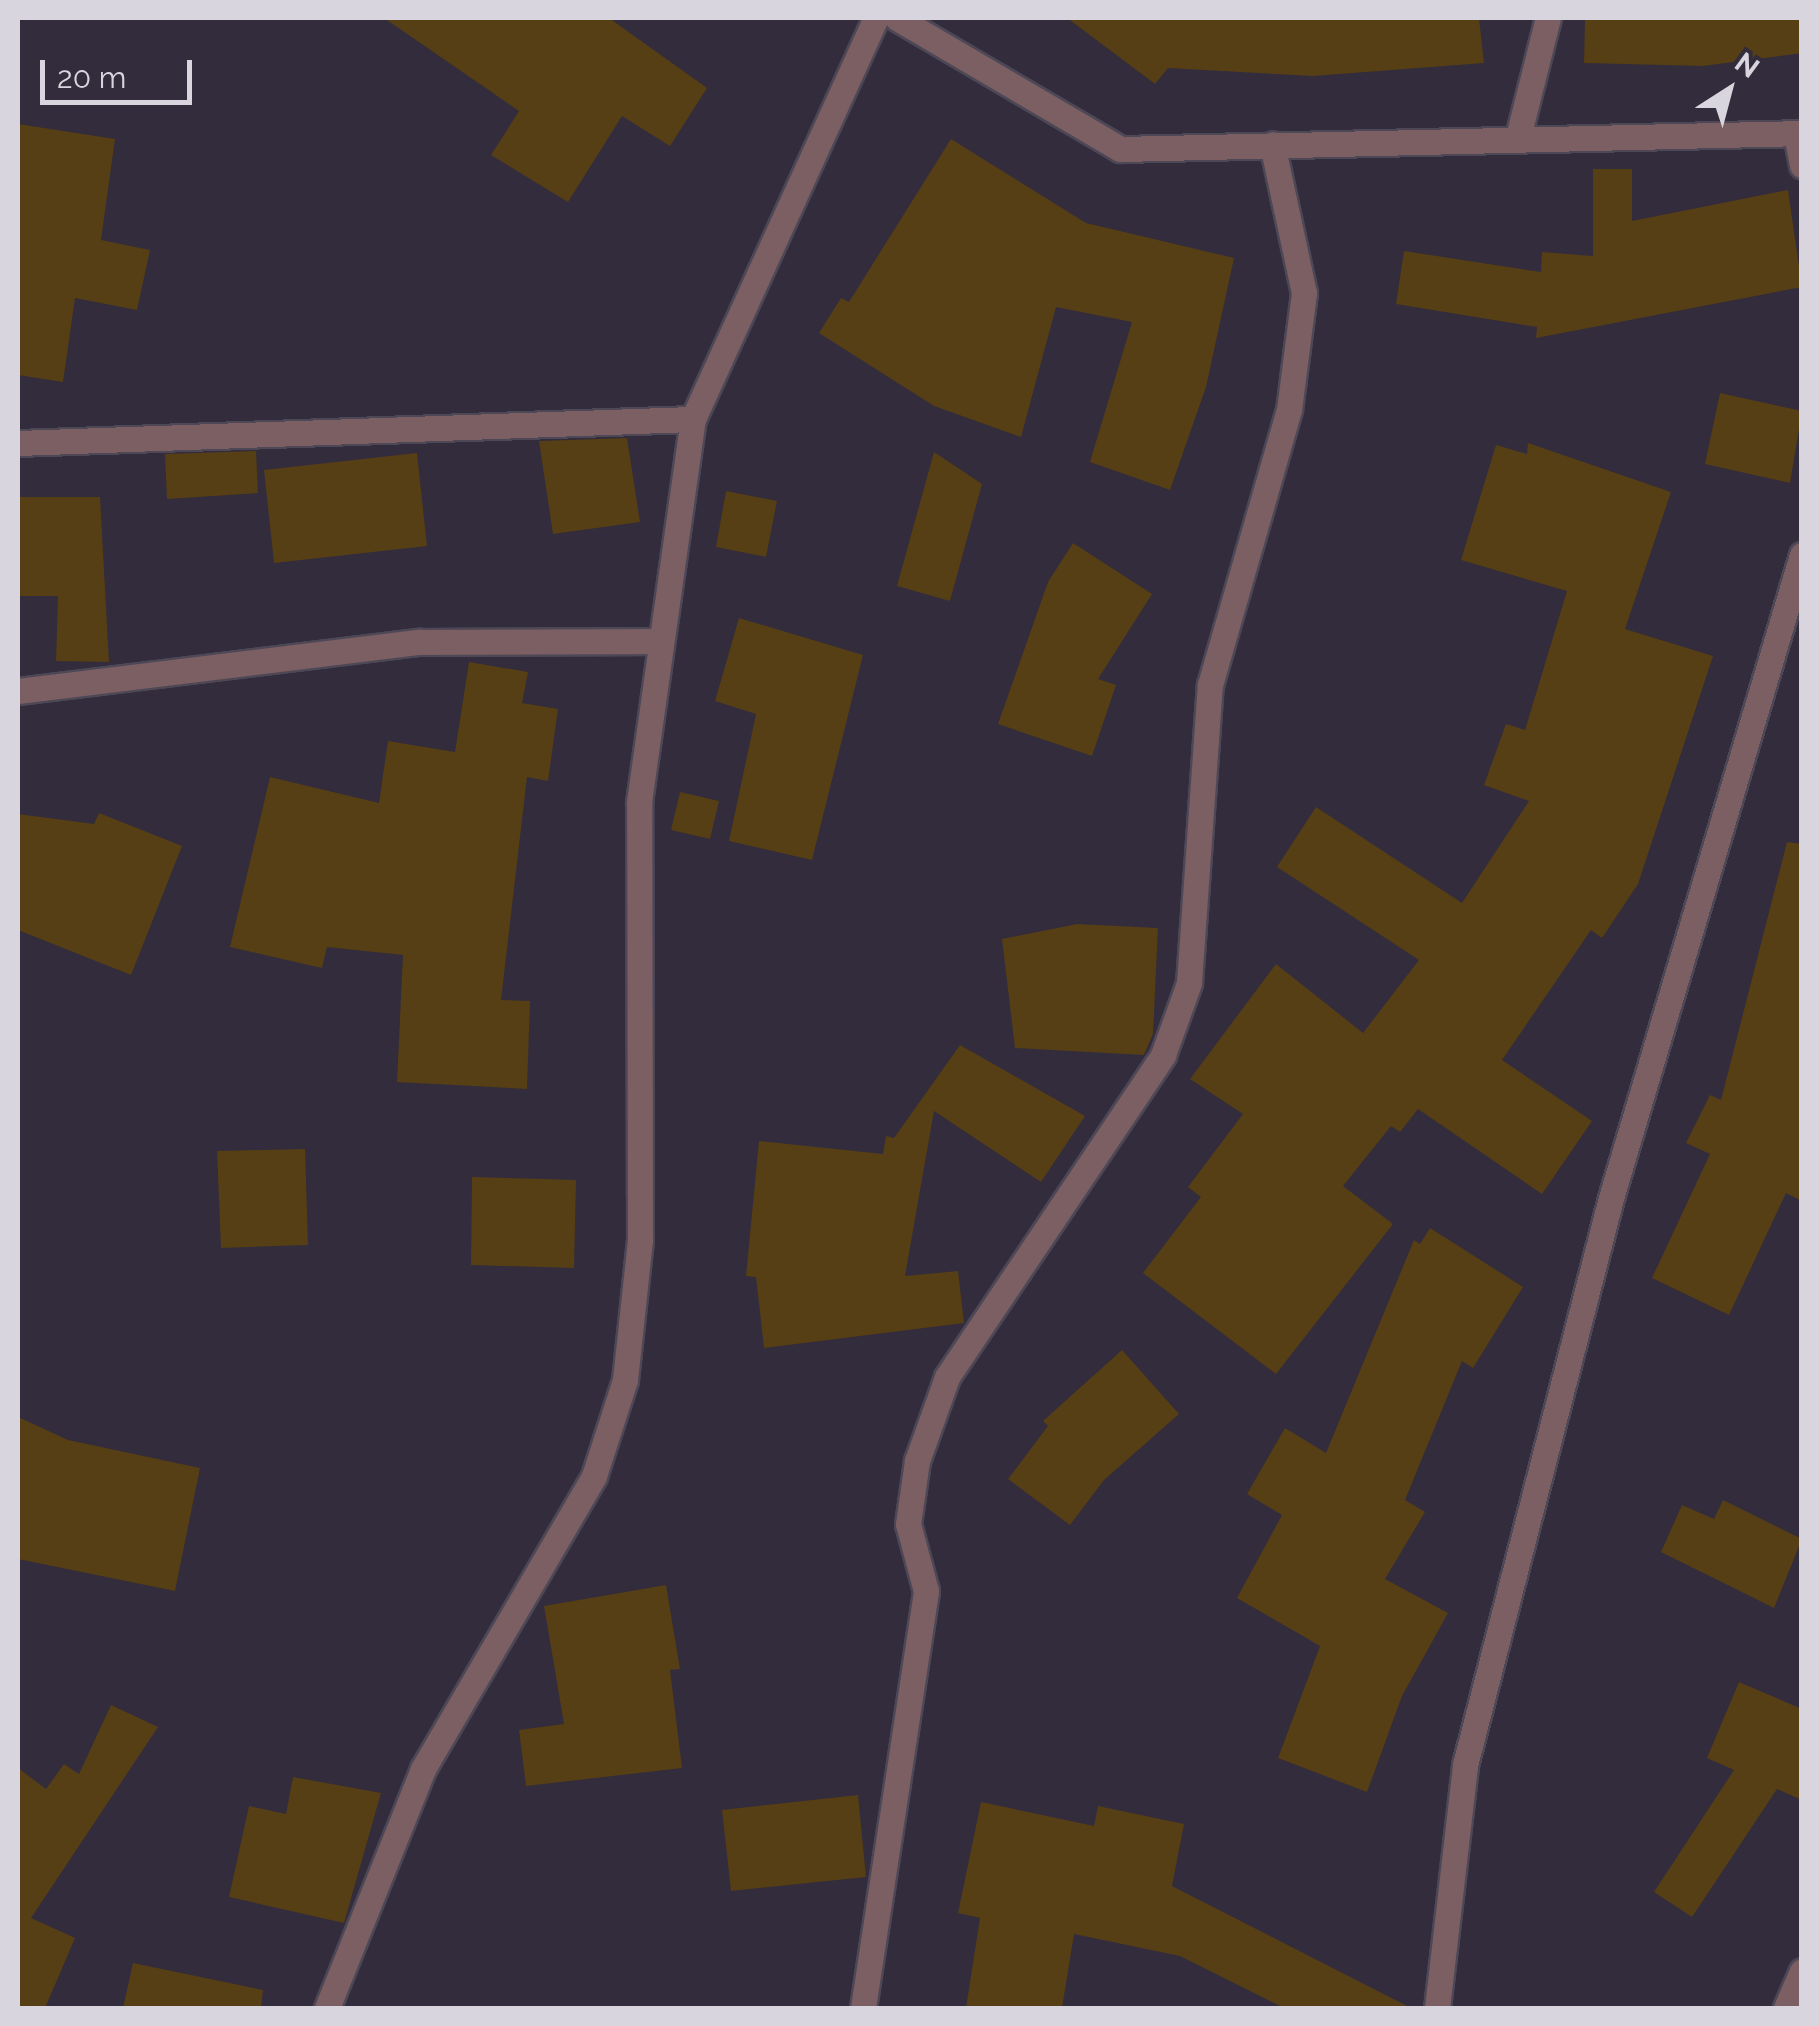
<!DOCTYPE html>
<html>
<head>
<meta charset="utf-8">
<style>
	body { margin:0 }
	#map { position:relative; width:1819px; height:2026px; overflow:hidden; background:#322c3c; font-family:Raleway,sans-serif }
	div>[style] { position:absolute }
	.building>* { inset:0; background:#563e15 }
	.roads { filter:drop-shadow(2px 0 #4d4756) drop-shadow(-2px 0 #4d4756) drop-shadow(0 2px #4d4756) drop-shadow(0 -2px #4d4756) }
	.minor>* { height:25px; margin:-12.5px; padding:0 12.5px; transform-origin:12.5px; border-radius:12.5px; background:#7b5f62 }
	span { translate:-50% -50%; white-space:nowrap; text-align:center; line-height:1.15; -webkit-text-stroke:8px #322c3c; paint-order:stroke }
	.frame { position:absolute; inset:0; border:20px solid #d8d5df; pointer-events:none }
	.north { position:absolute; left:1679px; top:40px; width:100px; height:100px; -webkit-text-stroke:8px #322c3c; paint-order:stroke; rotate:36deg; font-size:28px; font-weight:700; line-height:40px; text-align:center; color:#d8d5df }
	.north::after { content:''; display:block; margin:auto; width:35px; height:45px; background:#d8d5df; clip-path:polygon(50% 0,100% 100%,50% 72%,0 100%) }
	.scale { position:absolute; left:40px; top:60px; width:152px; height:45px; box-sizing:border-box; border:5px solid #d8d5df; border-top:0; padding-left:12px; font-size:30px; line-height:35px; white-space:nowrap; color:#d8d5df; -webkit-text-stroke:8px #322c3c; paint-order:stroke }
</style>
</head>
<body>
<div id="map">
	<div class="building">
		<div style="clip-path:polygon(384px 18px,609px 18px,707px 88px,670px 146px,622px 116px,568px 202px,491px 155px,519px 111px)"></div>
		<div style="clip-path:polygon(1067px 18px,1479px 18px,1484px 63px,1313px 76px,1168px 68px,1155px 84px)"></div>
		<div style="clip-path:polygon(1585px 18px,1802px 18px,1802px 53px,1703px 66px,1584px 63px)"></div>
		<div style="clip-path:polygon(18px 124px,115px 139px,101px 240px,150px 250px,137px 310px,75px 298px,63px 382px,18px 375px)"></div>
		<div style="clip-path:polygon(951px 139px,1086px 223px,1234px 258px,1206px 387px,1170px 490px,1090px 462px,1132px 322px,1056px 307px,1021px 437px,934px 406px,819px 333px,841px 298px,849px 302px)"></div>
		<div style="clip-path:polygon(1593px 169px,1632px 169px,1632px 221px,1788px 190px,1802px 287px,1536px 338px,1537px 327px,1396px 304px,1404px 251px,1541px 272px,1542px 252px,1593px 256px)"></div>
		<div style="clip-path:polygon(1720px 393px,1802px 411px,1790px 483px,1705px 464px)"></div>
		<div style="clip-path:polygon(627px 438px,640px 522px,553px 534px,539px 441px)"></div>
		<div style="clip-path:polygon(1528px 443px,1671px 492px,1625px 629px,1713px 656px,1638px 884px,1602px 938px,1591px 930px,1502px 1060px,1592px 1121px,1542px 1194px,1418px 1109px,1400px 1132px,1391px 1126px,1343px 1186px,1393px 1224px,1276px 1374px,1143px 1273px,1201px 1197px,1188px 1187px,1243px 1114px,1190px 1079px,1276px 964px,1363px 1033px,1419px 960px,1277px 867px,1316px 807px,1462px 903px,1529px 801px,1484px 785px,1506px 724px,1525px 730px,1567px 591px,1461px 560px,1496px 445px,1527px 454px)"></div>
		<div style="clip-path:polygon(256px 451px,258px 493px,167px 499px,165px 454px)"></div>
		<div style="clip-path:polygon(934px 452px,982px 484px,950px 601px,897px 586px)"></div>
		<div style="clip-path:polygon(417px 453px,427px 546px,274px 563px,264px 470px)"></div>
		<div style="clip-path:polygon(726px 491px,777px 501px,766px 557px,716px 547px)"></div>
		<div style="clip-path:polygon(18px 497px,100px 497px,109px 662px,56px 661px,58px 596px,18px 596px)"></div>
		<div style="clip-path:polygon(1073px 543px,1152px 594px,1098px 679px,1116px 685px,1092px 756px,998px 724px,1048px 582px)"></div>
		<div style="clip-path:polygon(739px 618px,863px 655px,812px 860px,729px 841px,756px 714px,715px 701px)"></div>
		<div style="clip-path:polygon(469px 662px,528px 672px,522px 703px,558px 709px,548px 781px,527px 777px,501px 1000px,530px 1001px,527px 1089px,397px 1082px,403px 955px,327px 947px,322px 968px,230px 947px,270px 777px,379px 803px,388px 741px,455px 752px)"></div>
		<div style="clip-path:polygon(680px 792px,719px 801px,710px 839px,671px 830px)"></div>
		<div style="clip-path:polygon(99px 813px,182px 846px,131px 975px,18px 930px,18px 814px,94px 824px)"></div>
		<div style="clip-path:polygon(1787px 842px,1802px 844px,1802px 1201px,1786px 1193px,1729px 1315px,1652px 1278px,1710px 1154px,1686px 1143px,1710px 1095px,1721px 1100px)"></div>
		<div style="clip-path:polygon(1077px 924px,1158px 928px,1153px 1034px,1144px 1055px,1015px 1048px,1002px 939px)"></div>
		<div style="clip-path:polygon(960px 1045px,1085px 1116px,1041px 1182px,934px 1111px,905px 1276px,958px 1271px,964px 1323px,764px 1348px,756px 1277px,746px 1276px,759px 1141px,883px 1154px,886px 1136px,894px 1138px)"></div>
		<div style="clip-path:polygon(305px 1149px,308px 1245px,221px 1248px,217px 1151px)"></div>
		<div style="clip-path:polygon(472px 1177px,576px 1180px,574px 1268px,471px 1265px)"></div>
		<div style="clip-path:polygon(1430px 1228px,1523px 1287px,1473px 1368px,1462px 1361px,1405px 1500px,1425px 1512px,1385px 1579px,1448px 1613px,1402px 1696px,1367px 1792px,1278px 1758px,1320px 1646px,1237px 1598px,1282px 1515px,1247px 1494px,1285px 1428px,1326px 1453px,1414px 1240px,1420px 1244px)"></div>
		<div style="clip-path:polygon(1122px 1350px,1179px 1414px,1104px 1480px,1070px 1525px,1008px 1479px,1048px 1426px,1043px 1421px)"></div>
		<div style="clip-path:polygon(18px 1417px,68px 1440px,200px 1468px,175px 1591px,18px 1559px)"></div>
		<div style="clip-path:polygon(1723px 1500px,1802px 1539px,1774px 1608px,1661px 1552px,1682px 1505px,1714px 1519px)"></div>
		<div style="clip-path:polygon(666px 1585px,680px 1669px,670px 1670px,682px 1768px,526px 1786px,519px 1730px,564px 1724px,544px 1606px)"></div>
		<div style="clip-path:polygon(1739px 1682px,1802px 1709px,1802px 1800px,1777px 1789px,1692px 1917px,1654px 1892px,1734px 1770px,1707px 1758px)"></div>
		<div style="clip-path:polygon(111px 1705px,158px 1727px,31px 1918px,75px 1938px,45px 2008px,18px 2008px,18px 1768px,46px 1789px,64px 1764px,79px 1774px)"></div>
		<div style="clip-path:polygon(293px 1777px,381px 1793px,344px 1923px,229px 1897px,249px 1806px,286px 1814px)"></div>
		<div style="clip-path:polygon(858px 1795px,866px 1877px,731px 1891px,722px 1810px)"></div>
		<div style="clip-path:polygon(981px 1802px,1094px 1826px,1098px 1806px,1184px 1824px,1172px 1886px,1411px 2008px,1284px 2008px,1180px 1956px,1074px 1934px,1062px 2008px,966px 2008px,980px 1918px,958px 1913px)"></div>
		<div style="clip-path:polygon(133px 1963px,263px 1990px,261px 2008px,123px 2008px)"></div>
	</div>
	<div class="roads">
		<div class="minor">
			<div style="left:897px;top:18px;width:259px;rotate:30.4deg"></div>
			<div style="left:1120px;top:149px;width:682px;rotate:-1.34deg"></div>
			<div style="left:1796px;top:134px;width:32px;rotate:79deg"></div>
			<div style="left:1518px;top:137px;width:123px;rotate:-75.9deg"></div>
			<div style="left:18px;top:443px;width:675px;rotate:-2.04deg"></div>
			<div style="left:18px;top:691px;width:404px;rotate:-7deg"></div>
			<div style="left:419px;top:642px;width:241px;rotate:-0.2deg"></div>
			<div style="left:327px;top:2008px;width:258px;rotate:-68.1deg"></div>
			<div style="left:423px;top:1769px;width:339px;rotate:-59.7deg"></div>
			<div style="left:594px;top:1476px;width:101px;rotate:-72.1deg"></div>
			<div style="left:625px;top:1380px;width:141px;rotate:-83.9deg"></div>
			<div style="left:640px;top:1240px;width:438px;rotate:-90.1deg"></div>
			<div style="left:639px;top:802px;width:387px;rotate:-82deg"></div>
			<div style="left:693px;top:419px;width:441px;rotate:-65.5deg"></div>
			<div style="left:863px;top:2008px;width:422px;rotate:-81.4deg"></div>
			<div style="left:926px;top:1591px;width:69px;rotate:-105deg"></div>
			<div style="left:908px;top:1524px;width:64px;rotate:-81.9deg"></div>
			<div style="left:917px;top:1461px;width:89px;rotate:-70.3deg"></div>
			<div style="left:947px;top:1377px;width:388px;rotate:-56.1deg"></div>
			<div style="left:1163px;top:1055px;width:77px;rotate:-70.1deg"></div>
			<div style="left:1189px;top:983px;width:299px;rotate:-86deg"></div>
			<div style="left:1210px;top:685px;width:286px;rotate:-74deg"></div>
			<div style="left:1289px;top:410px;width:118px;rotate:-82.7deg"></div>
			<div style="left:1304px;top:293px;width:152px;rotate:-102.1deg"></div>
			<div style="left:1437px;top:2008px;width:245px;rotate:-83.4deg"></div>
			<div style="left:1465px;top:1765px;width:585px;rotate:-75.56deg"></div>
			<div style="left:1611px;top:1198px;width:671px;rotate:-73.46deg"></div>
			<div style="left:1786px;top:2008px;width:40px;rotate:-66.6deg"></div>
		</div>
	</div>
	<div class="frame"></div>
	<div class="north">N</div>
	<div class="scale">20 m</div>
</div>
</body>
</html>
